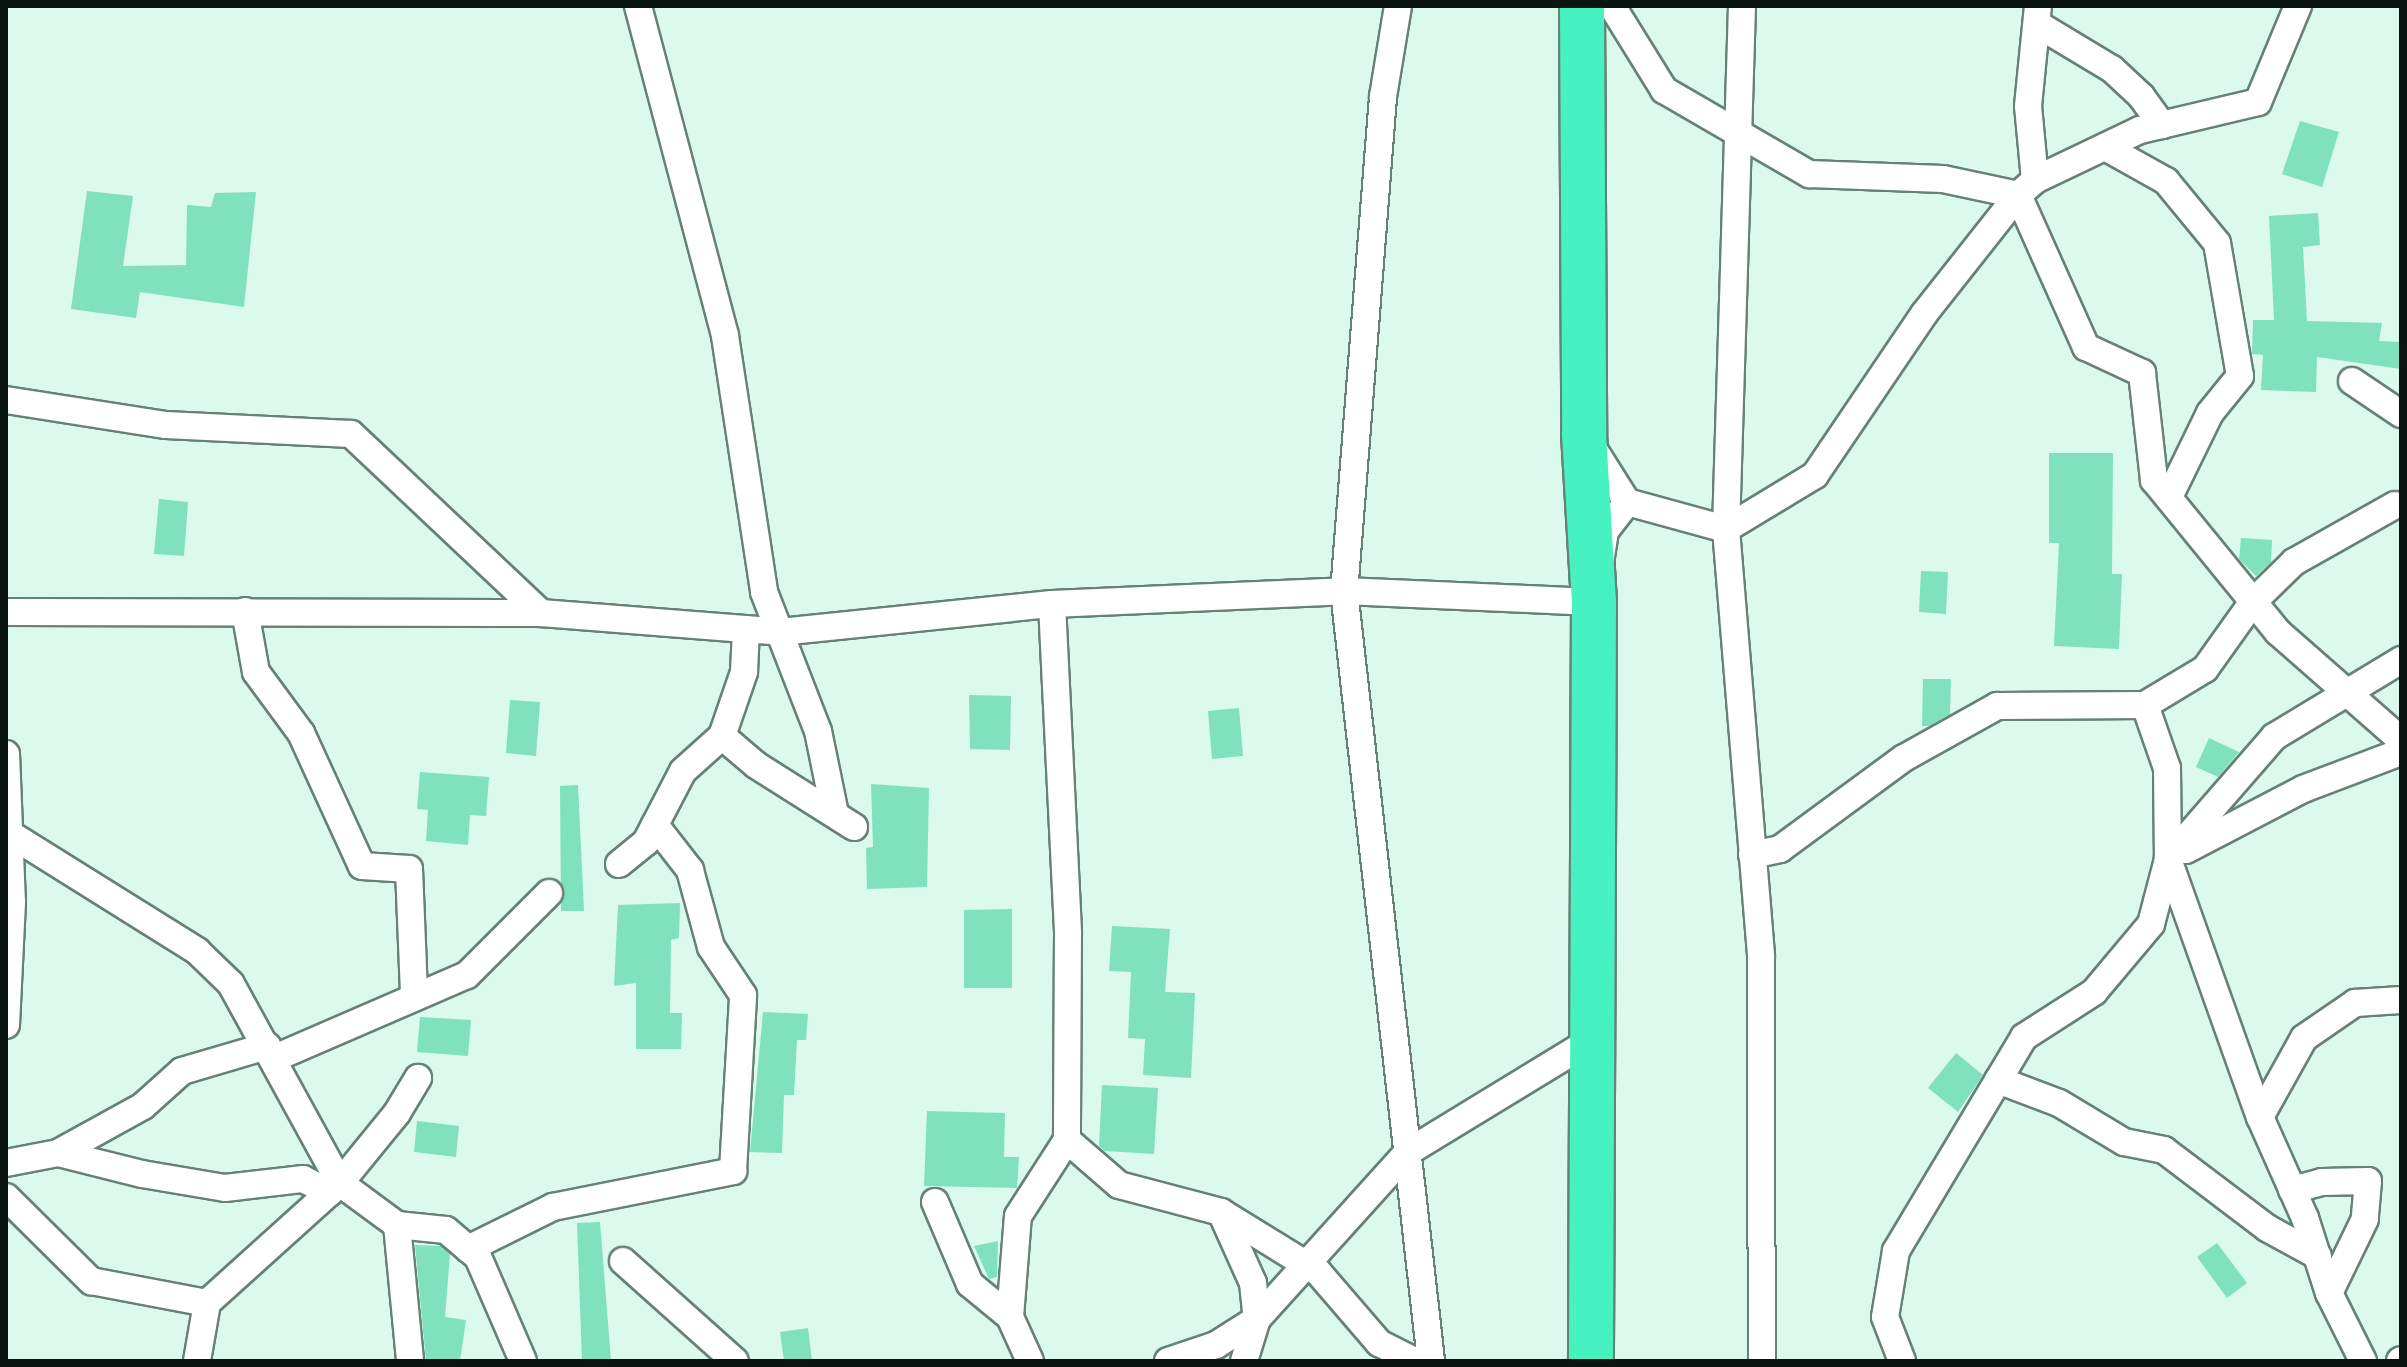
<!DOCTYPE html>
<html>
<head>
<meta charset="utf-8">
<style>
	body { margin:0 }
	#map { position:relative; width:2407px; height:1367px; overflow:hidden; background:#dbf9ec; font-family:"IBM Plex Serif",serif }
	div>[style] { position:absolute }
	.building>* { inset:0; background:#80e1be }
	.roads { filter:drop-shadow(2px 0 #668176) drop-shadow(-2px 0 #668176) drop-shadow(0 2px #668176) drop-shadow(0 -2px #668176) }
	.street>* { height:26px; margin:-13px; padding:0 13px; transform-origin:13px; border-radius:13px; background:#fff }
	.highway>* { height:44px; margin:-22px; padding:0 22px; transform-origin:22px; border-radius:22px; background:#46f3c0 }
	span { translate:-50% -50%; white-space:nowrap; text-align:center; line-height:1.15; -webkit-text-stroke:6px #fefefe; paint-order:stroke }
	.frame { position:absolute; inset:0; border:8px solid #0a1511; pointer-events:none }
</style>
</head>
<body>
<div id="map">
	<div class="building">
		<div style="clip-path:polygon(2300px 121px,2339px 132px,2322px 187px,2282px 174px)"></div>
		<div style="clip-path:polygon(87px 191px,133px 196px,123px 266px,186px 265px,187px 205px,211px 207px,215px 193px,256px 192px,244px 307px,140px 292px,136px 318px,71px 309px)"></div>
		<div style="clip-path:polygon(2318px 213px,2320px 245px,2303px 247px,2307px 321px,2382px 323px,2379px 341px,2401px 342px,2401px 369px,2317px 357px,2316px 392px,2261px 390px,2263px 355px,2252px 354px,2253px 320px,2274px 320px,2269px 216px)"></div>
		<div style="clip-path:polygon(2049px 453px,2113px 453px,2112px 574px,2122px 574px,2119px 649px,2054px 646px,2059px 543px,2049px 543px)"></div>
		<div style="clip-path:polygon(159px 499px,188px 502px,184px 556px,154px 554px)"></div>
		<div style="clip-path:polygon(2241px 538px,2272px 540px,2271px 562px,2256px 576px,2239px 559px)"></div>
		<div style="clip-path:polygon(1921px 571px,1948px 572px,1946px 614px,1919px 612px)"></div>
		<div style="clip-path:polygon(1923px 679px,1951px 679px,1950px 714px,1929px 726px,1922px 726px)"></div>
		<div style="clip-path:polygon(969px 695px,1011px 696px,1010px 750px,970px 749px)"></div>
		<div style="clip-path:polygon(510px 700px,540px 702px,536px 756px,506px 753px)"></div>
		<div style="clip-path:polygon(1239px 708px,1243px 756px,1212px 759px,1208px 711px)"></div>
		<div style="clip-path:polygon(2209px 738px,2239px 752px,2218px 777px,2196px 767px)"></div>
		<div style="clip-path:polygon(420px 772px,489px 777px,486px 816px,470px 815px,468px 845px,426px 841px,428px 810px,417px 809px)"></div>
		<div style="clip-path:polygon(871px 784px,929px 788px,927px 887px,867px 889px,866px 848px,873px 847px)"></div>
		<div style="clip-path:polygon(578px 785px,584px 911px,561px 911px,560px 786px)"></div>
		<div style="clip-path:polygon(680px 903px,679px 938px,671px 940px,670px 1013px,682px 1013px,681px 1049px,636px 1049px,636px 983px,614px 986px,618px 905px)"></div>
		<div style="clip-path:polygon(1012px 909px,1012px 988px,964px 988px,964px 910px)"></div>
		<div style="clip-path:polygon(1112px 926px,1170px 929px,1165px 992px,1195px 993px,1191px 1078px,1143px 1075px,1145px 1039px,1128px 1038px,1131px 972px,1109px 971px)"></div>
		<div style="clip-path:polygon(763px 1012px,808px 1014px,806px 1040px,797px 1040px,794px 1095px,784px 1095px,782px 1153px,750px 1152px)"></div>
		<div style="clip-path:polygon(420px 1017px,471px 1020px,468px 1056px,417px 1052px)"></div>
		<div style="clip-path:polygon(1956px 1053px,1983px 1075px,1958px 1112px,1928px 1088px)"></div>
		<div style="clip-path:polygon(1102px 1085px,1158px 1088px,1154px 1154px,1105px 1151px,1099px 1146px)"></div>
		<div style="clip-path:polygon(927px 1111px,1005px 1113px,1004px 1157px,1019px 1157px,1017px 1188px,924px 1186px)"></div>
		<div style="clip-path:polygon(417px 1121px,459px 1126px,456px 1157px,414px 1152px)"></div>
		<div style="clip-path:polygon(600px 1222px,611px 1361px,582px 1361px,577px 1223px)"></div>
		<div style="clip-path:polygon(998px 1241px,997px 1277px,989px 1279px,974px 1246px)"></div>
		<div style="clip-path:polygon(2217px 1243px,2247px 1283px,2227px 1298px,2197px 1257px)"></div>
		<div style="clip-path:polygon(415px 1245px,441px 1246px,450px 1254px,445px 1317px,466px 1320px,460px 1361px,426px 1361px)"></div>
		<div style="clip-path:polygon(808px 1328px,812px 1361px,784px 1361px,780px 1332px)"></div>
	</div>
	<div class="roads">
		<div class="street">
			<div style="left:638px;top:6px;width:341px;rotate:75.2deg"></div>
			<div style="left:725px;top:336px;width:259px;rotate:81.3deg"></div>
			<div style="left:764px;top:592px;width:149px;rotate:68.8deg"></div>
			<div style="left:818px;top:731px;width:80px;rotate:78.4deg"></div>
			<div style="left:1398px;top:6px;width:92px;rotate:99.4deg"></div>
			<div style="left:1383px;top:97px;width:496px;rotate:94.5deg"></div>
			<div style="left:1344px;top:591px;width:775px;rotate:83.55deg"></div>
			<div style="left:1612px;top:6px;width:99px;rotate:58.2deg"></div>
			<div style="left:1664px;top:90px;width:168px;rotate:30.1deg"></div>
			<div style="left:1809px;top:174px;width:134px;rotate:2.1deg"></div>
			<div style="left:1943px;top:179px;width:77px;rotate:12deg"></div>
			<div style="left:1742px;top:6px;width:523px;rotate:91.75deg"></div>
			<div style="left:1726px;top:529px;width:429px;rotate:85.3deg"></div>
			<div style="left:1761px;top:957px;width:404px;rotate:89.9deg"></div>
			<div style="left:2037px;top:24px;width:87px;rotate:31deg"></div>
			<div style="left:2112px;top:69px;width:40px;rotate:43deg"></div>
			<div style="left:2141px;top:96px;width:36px;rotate:54deg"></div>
			<div style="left:2105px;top:147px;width:70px;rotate:29.1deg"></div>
			<div style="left:2166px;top:181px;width:80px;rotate:50.6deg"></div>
			<div style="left:2217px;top:243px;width:135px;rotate:80.2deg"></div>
			<div style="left:2240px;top:376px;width:48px;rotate:129deg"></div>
			<div style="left:2210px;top:413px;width:93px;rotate:116deg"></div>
			<div style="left:2035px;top:180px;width:74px;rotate:-95.4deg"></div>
			<div style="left:2028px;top:106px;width:100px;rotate:-84.3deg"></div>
			<div style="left:2018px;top:195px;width:167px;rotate:65.9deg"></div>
			<div style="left:2086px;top:347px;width:62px;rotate:24.9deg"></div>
			<div style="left:2142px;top:373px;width:108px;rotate:83.6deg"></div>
			<div style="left:2154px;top:480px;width:196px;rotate:50.8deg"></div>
			<div style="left:2278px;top:632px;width:164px;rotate:41.3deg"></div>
			<div style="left:2352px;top:381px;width:59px;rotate:34deg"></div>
			<div style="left:6px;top:400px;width:162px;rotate:8.9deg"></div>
			<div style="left:166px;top:425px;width:185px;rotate:2.8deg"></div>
			<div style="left:351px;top:434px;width:261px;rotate:43.3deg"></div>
			<div style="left:1591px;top:445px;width:67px;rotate:57.7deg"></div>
			<div style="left:1627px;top:502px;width:103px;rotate:15.3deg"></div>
			<div style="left:1726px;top:529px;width:104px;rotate:-31.2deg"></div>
			<div style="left:1815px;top:475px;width:194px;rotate:-55.9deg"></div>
			<div style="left:1924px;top:314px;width:152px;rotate:-51.7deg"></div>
			<div style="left:2018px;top:195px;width:23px;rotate:-41deg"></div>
			<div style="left:2035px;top:180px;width:116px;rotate:-25.5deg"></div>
			<div style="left:2140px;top:130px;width:121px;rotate:-13.3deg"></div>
			<div style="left:2258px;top:102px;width:104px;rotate:-67.4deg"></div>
			<div style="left:1052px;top:604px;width:330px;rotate:87.2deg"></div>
			<div style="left:1068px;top:934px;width:206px;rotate:90.3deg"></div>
			<div style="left:1067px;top:1140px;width:69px;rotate:40.9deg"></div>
			<div style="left:1119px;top:1185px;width:106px;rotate:14.8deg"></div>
			<div style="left:1221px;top:1212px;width:114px;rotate:31.7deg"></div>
			<div style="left:1318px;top:1272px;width:94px;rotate:49.3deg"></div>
			<div style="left:1379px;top:1343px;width:39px;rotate:27deg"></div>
			<div style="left:245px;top:611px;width:62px;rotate:79.8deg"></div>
			<div style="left:256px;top:672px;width:76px;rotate:53.6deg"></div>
			<div style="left:301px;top:733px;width:146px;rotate:65.4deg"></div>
			<div style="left:362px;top:866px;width:47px;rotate:3.7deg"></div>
			<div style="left:409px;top:869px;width:126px;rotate:87.7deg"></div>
			<div style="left:6px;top:612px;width:535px;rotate:0.11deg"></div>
			<div style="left:541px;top:613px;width:240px;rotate:4.5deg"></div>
			<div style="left:780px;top:632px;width:273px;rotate:-5.9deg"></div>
			<div style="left:1052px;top:604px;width:292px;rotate:-2.5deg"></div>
			<div style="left:1344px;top:591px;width:250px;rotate:2.5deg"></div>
			<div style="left:1594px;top:602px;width:72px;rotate:-81.2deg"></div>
			<div style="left:1605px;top:531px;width:37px;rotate:-52deg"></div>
			<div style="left:2145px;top:705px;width:67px;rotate:70.8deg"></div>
			<div style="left:2167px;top:768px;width:91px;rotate:89.4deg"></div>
			<div style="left:2168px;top:859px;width:274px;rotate:70.4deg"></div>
			<div style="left:2260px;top:1117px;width:111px;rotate:66deg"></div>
			<div style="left:2305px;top:1218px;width:79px;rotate:72.3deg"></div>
			<div style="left:2329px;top:1293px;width:76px;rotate:63.4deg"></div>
			<div style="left:722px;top:736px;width:45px;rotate:40.5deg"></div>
			<div style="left:756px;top:765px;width:116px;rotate:32.3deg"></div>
			<div style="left:6px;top:754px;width:148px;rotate:87.7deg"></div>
			<div style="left:12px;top:902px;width:123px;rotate:92.8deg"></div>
			<div style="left:10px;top:834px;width:221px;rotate:32deg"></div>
			<div style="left:197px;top:951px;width:47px;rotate:44.1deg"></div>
			<div style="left:231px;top:984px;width:227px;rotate:61.3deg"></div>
			<div style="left:340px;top:1183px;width:71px;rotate:36.4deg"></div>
			<div style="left:397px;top:1225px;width:137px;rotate:84.5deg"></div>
			<div style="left:2186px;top:850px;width:132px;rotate:-27.5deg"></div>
			<div style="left:2303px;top:789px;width:105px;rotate:-20.7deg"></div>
			<div style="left:1752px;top:855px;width:29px;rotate:-12deg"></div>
			<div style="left:1780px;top:849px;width:154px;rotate:-36.3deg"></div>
			<div style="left:1904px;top:758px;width:107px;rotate:-29.2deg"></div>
			<div style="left:1997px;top:706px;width:148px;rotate:-0.4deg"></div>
			<div style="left:2145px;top:705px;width:70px;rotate:-31deg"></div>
			<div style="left:2205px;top:669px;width:81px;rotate:-54.5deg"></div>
			<div style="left:2252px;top:603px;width:59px;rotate:-44.3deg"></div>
			<div style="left:2294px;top:562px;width:116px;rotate:-29.4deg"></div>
			<div style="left:619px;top:864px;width:35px;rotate:-39deg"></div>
			<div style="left:646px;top:842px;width:80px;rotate:-62.5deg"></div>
			<div style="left:683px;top:771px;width:52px;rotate:-41.9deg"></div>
			<div style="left:722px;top:736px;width:68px;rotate:-71deg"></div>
			<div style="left:744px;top:672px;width:43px;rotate:-87.3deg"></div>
			<div style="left:275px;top:1058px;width:209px;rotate:-23.4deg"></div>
			<div style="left:467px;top:975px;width:116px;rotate:-45deg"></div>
			<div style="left:1998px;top:1080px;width:65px;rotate:20.7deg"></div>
			<div style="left:2059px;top:1103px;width:76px;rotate:31deg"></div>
			<div style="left:2124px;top:1142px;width:41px;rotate:11.3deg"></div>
			<div style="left:2164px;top:1150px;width:129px;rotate:37.1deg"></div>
			<div style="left:2267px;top:1228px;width:58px;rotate:28.8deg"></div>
			<div style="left:2260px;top:1117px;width:90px;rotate:-60.9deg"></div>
			<div style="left:2304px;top:1038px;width:62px;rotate:-34.5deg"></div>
			<div style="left:2355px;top:1003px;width:46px;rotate:-3.7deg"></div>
			<div style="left:58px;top:1153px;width:97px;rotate:-28.9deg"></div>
			<div style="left:143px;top:1106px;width:52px;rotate:-41.9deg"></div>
			<div style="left:182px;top:1071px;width:89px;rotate:-16.4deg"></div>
			<div style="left:6px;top:1163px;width:53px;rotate:-10.9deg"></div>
			<div style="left:58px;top:1153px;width:87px;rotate:14deg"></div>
			<div style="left:142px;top:1174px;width:84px;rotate:9.6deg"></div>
			<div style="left:225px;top:1188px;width:79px;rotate:-6.6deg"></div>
			<div style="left:303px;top:1179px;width:30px;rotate:27deg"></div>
			<div style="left:2292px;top:1190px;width:31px;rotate:-15deg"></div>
			<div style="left:2322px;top:1182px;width:46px;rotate:-1.2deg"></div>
			<div style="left:2368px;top:1181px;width:38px;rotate:95deg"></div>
			<div style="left:2365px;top:1219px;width:82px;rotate:115.9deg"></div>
			<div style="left:6px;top:1197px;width:120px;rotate:44.7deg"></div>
			<div style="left:91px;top:1281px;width:118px;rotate:10.7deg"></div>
			<div style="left:207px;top:1303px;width:59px;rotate:99.8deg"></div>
			<div style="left:935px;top:1202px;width:89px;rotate:66.9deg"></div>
			<div style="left:970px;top:1284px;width:52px;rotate:39.5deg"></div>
			<div style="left:1221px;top:1212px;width:78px;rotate:65.7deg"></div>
			<div style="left:1253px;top:1283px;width:36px;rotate:84deg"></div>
			<div style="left:1257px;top:1319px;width:44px;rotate:107.2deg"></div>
			<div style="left:397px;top:1225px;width:49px;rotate:5.8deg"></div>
			<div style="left:446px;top:1230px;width:42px;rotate:40.2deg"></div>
			<div style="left:478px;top:1257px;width:113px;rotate:66.6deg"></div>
			<div style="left:468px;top:1249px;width:95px;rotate:-26.3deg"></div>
			<div style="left:553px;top:1207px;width:184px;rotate:-11.3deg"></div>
			<div style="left:733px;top:1171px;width:176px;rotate:-86.7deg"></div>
			<div style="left:743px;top:995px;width:58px;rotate:-123.7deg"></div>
			<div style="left:711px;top:947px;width:80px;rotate:-105.3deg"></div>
			<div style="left:690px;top:870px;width:57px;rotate:-127.9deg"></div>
			<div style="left:623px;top:1261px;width:150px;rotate:41.8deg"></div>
			<div style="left:207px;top:1303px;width:179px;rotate:-42.1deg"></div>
			<div style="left:340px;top:1183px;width:90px;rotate:-50.8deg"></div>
			<div style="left:397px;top:1113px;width:41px;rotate:-59deg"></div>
			<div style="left:1030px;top:1361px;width:48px;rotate:-114.4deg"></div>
			<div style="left:1010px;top:1317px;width:101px;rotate:-85.5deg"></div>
			<div style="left:1018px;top:1216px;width:90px;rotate:-57.2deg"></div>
			<div style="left:1168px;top:1361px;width:51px;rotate:-18.4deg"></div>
			<div style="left:1216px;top:1345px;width:49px;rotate:-32.4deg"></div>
			<div style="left:1257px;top:1319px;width:225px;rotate:-47.9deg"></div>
			<div style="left:1408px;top:1152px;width:211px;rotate:-31.4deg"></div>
			<div style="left:1902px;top:1361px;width:47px;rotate:-111.1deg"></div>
			<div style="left:1885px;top:1317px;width:67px;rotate:-80.5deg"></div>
			<div style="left:1896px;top:1251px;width:249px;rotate:-59.1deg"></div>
			<div style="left:2024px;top:1037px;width:83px;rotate:-32.7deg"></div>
			<div style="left:2094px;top:992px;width:89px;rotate:-50deg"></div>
			<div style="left:2151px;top:924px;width:67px;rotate:-75.3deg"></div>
			<div style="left:2168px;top:859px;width:162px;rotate:-49deg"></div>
			<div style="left:2274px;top:737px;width:149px;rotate:-31.2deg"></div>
			<div style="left:2400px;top:1361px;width:1px;rotate:-45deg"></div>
		</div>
		<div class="highway">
			<div style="left:1582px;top:6px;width:428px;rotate:89.7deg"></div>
			<div style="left:1584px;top:434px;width:168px;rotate:86.6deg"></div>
			<div style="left:1594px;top:602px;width:759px;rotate:90.23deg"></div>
		</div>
	</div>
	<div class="frame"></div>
</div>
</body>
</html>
